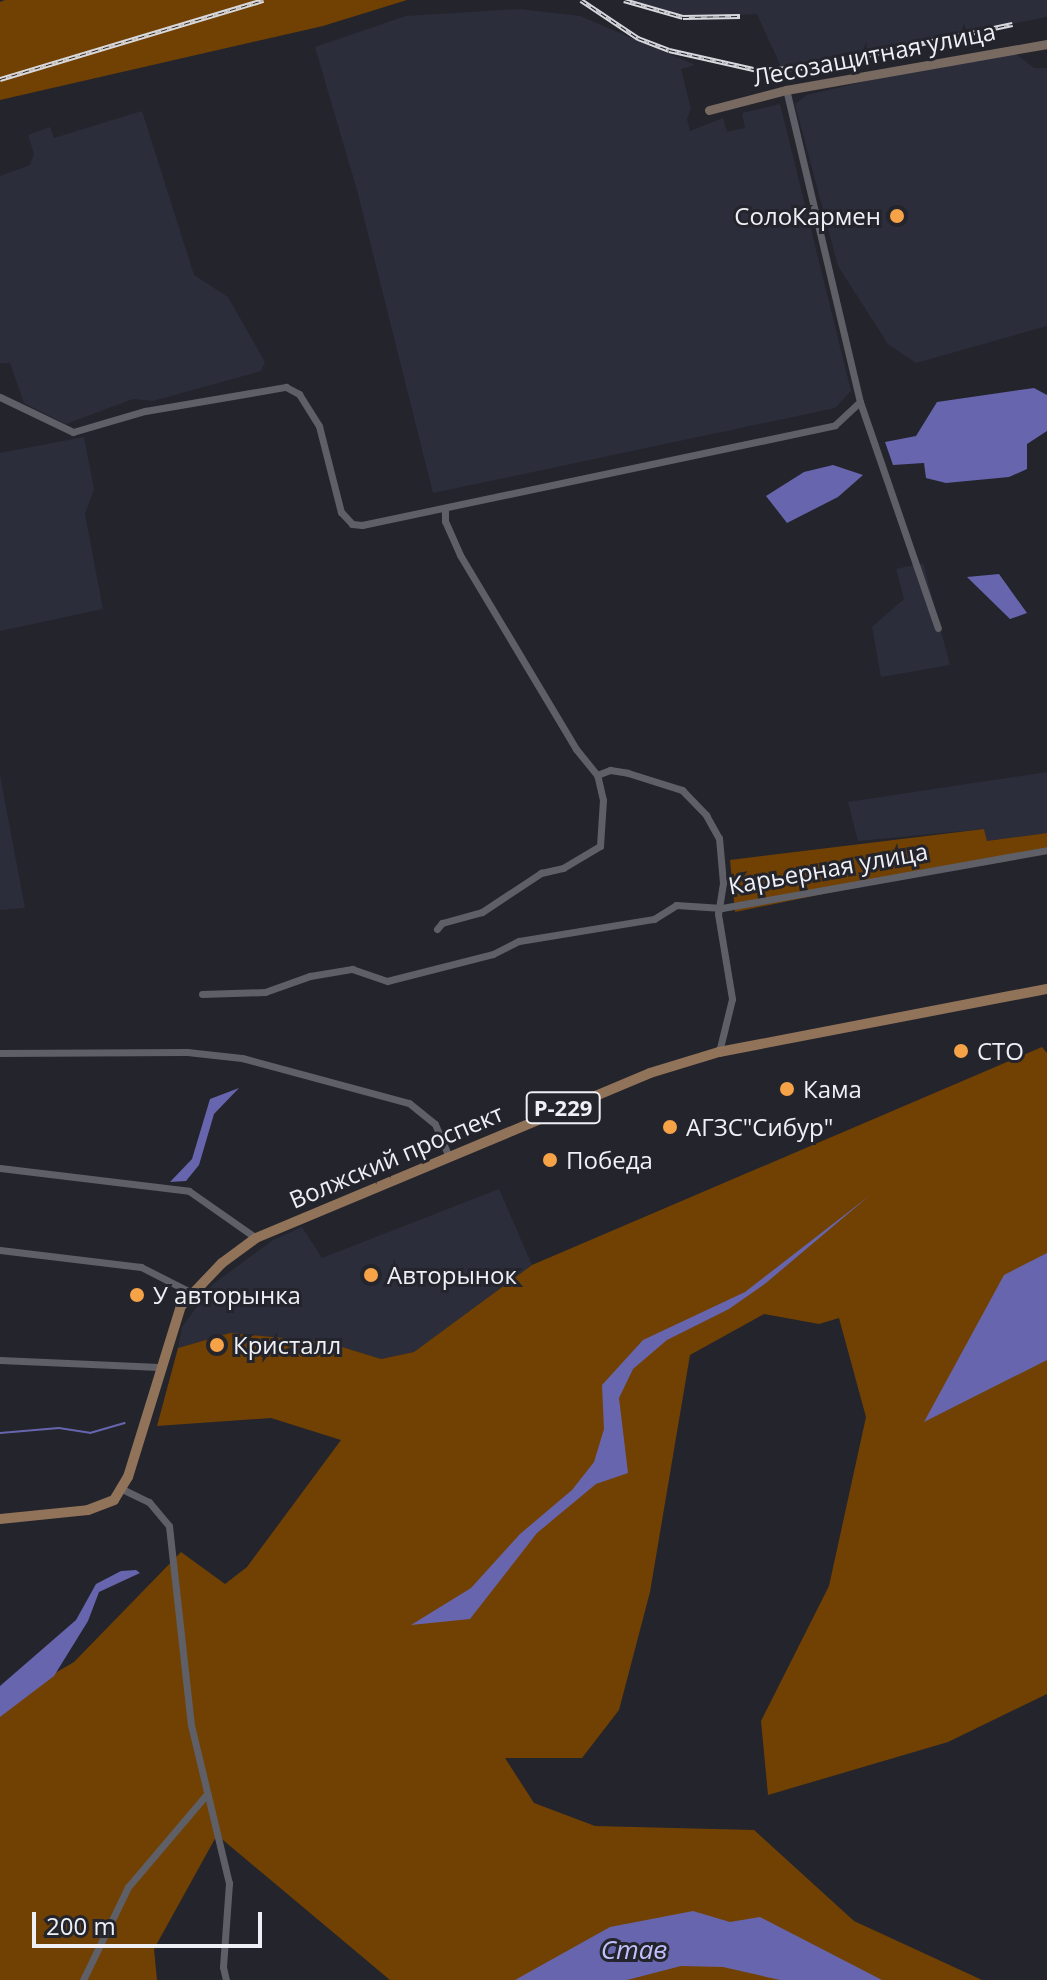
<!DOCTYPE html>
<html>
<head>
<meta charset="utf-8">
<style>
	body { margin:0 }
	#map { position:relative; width:1047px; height:1980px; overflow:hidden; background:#24242c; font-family:"Open Sans",sans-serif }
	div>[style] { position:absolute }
	.built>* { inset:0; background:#2c2d3a }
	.green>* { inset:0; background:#704103 }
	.water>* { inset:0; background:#6765ad }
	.stream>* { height:2px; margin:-1px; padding:0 1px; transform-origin:1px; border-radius:1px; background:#6765ad }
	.street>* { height:7px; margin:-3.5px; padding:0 3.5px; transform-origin:3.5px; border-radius:3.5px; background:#5f5f68 }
	.secondary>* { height:9px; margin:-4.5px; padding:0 4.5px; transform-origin:4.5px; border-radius:4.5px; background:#786961 }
	.primary>* { height:10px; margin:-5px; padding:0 5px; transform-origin:5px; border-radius:5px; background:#91735a }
	.rail>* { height:5px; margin-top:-2.5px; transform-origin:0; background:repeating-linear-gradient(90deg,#24242c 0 6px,#d8d9de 0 12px); box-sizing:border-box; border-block:2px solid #d8d9de }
	.dots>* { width:22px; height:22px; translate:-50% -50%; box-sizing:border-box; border:4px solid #24242c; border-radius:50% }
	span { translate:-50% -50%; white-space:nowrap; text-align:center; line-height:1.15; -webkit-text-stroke:6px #24242c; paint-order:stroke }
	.shield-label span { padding:2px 6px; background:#24242c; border:2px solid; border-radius:6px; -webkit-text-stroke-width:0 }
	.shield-label { font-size:22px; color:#eff0f5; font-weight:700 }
	.street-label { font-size:24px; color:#eff0f5 }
	.poi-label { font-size:24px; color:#eff0f5 }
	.right { translate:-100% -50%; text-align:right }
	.left { translate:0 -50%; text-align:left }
	.water-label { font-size:26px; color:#bfc0fc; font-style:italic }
	.scale { position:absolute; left:32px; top:1912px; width:230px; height:36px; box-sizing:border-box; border:4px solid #eff0f5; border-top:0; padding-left:10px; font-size:24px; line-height:28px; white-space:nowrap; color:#eff0f5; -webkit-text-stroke:6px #24242c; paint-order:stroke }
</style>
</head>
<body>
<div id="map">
	<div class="built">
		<div style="clip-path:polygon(624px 0,1047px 0,1047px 17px,782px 69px,757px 14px,683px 17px)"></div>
		<div style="clip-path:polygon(519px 9px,580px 16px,695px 65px,681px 69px,691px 109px,687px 119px,690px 131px,723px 118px,727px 132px,745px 128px,742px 113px,780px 104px,851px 391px,835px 408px,433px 493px,357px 190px,315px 47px,406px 16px)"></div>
		<div style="clip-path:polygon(1001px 50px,1012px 51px,1034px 68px,1047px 68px,1047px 326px,916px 363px,888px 344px,838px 266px,795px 104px,807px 95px)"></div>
		<div style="clip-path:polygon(142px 111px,194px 275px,228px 297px,265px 362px,261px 371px,153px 401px,133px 399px,66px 424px,24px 403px,10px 363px,0 363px,0 176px,30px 165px,34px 154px,28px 135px,50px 127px,54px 138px)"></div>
		<div style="clip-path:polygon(84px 437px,94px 489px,85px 514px,103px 609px,0 631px,0 453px)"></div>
		<div style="clip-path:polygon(923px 563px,950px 665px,881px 677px,872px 627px,904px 599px,896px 569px)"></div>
		<div style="clip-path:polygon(1047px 772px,1047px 833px,987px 841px,984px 829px,858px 841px,848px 802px)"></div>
		<div style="clip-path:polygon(0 775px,25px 908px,0 910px)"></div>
		<div style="clip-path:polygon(499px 1189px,532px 1265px,414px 1352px,381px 1359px,326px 1342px,230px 1333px,178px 1348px,182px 1327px,213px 1284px,273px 1240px,302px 1227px,322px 1258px)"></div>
	</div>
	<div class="green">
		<div style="clip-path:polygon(407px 0,323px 26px,0 100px,0 2px,5px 0)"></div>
		<div style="clip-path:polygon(984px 829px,987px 841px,1047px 833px,1047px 848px,735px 912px,730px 860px)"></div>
		<div style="clip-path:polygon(1042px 1047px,1047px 1053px,1047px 1694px,948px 1742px,768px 1795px,761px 1721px,829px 1586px,866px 1417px,839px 1318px,819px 1324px,764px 1314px,690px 1355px,650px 1592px,619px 1710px,582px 1758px,505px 1758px,534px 1803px,595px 1826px,754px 1830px,854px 1921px,982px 1980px,390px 1980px,217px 1835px,154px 1949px,157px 1980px,0 1980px,0 1705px,74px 1662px,181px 1552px,225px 1584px,247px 1567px,341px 1440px,271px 1418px,157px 1426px,178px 1348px,230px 1333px,326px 1342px,381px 1359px,414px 1352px,532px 1265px)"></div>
	</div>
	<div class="water">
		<div style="clip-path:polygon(1034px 388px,1047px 395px,1047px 431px,1027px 444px,1027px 469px,1009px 477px,946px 483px,926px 478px,924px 463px,893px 465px,885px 442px,916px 436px,937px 402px)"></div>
		<div style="clip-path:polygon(833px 465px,863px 475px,838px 497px,787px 523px,766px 496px,804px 472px)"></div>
		<div style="clip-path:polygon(999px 574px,1014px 595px,1027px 613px,1010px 619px,967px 577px)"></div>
		<div style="clip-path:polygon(239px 1088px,214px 1114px,199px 1165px,186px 1181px,170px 1182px,192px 1159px,210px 1099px)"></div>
		<div style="clip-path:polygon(869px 1196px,766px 1283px,729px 1309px,667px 1340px,633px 1369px,619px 1398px,628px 1473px,596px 1484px,537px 1533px,470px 1619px,411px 1625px,471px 1588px,520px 1534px,572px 1490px,594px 1462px,604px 1429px,602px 1385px,643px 1340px,745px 1292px)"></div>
		<div style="clip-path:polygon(1047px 1253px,1047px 1360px,924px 1422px,1004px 1275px)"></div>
		<div style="clip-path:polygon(136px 1570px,140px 1573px,99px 1592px,88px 1621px,54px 1676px,0 1717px,0 1686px,76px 1620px,96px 1584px,121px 1571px)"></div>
		<div style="clip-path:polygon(693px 1911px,730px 1922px,760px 1917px,882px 1980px,780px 1980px,723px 1967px,681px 1966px,627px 1980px,515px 1980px,610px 1927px)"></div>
	</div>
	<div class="stream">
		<div style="left:0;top:1433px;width:59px;rotate:-4.8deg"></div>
		<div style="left:59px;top:1428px;width:31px;rotate:9deg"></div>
		<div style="left:90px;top:1433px;width:36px;rotate:-16deg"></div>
	</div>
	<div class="street">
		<div style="left:0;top:397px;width:81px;rotate:25.6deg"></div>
		<div style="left:73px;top:432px;width:75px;rotate:-16.3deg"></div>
		<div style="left:145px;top:411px;width:143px;rotate:-9.7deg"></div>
		<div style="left:286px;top:387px;width:15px;rotate:28deg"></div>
		<div style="left:299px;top:394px;width:38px;rotate:58deg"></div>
		<div style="left:319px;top:426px;width:89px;rotate:75.7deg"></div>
		<div style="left:341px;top:512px;width:16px;rotate:47deg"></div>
		<div style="left:352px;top:524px;width:10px;rotate:6deg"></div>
		<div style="left:362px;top:525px;width:483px;rotate:-11.9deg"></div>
		<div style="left:835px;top:425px;width:34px;rotate:-43deg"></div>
		<div style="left:860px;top:402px;width:321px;rotate:-103.3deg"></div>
		<div style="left:860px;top:402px;width:239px;rotate:71deg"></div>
		<div style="left:445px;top:509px;width:12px;rotate:90deg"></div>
		<div style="left:445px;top:521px;width:37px;rotate:66deg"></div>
		<div style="left:460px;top:555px;width:226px;rotate:59.1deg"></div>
		<div style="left:576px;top:749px;width:33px;rotate:51deg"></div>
		<div style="left:597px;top:775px;width:14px;rotate:-21deg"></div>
		<div style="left:610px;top:770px;width:18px;rotate:9deg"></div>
		<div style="left:628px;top:773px;width:57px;rotate:17.5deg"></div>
		<div style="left:682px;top:790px;width:35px;rotate:46deg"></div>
		<div style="left:706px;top:815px;width:26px;rotate:61deg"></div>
		<div style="left:719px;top:838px;width:45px;rotate:84.9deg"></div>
		<div style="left:723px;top:883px;width:31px;rotate:99deg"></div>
		<div style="left:718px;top:914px;width:86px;rotate:80.6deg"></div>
		<div style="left:732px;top:999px;width:55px;rotate:103.8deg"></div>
		<div style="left:437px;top:929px;width:8px;rotate:-50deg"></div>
		<div style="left:442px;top:923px;width:41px;rotate:-15.4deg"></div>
		<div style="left:482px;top:912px;width:71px;rotate:-33.5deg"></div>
		<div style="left:541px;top:873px;width:23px;rotate:-13deg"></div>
		<div style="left:563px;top:868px;width:43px;rotate:-30.7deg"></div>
		<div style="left:600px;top:846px;width:46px;rotate:-86.3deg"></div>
		<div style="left:603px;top:800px;width:26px;rotate:-103deg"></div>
		<div style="left:202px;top:994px;width:63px;rotate:-1.8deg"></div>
		<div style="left:265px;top:992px;width:48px;rotate:-19.6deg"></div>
		<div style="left:310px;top:976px;width:43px;rotate:-9.5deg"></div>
		<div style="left:352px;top:969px;width:37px;rotate:19deg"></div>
		<div style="left:387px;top:981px;width:109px;rotate:-14.3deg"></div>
		<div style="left:493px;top:954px;width:29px;rotate:-27deg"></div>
		<div style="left:519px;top:941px;width:137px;rotate:-9.3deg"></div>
		<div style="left:654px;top:919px;width:26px;rotate:-32deg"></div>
		<div style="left:676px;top:905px;width:46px;rotate:3.7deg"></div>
		<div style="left:722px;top:908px;width:330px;rotate:-10.1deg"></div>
		<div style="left:0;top:1053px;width:187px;rotate:-0.3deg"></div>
		<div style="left:187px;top:1052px;width:55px;rotate:6.2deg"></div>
		<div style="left:242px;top:1058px;width:173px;rotate:15.1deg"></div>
		<div style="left:409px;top:1103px;width:33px;rotate:39deg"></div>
		<div style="left:435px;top:1124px;width:34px;rotate:67deg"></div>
		<div style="left:0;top:1168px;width:190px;rotate:6.9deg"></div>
		<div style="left:189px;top:1191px;width:82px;rotate:35deg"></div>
		<div style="left:0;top:1250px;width:142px;rotate:6.9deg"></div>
		<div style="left:141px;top:1267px;width:57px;rotate:27deg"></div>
		<div style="left:0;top:1360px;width:159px;rotate:2.5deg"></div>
		<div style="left:122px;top:1489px;width:30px;rotate:26deg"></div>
		<div style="left:149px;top:1502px;width:31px;rotate:50deg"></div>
		<div style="left:169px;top:1526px;width:200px;rotate:83.7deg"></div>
		<div style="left:191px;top:1725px;width:163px;rotate:76.5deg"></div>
		<div style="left:229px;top:1883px;width:84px;rotate:94.1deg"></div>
		<div style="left:223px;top:1967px;width:13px;rotate:77deg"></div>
		<div style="left:83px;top:1980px;width:103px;rotate:-64.2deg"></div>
		<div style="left:128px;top:1887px;width:121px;rotate:-49.7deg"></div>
	</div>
	<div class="secondary">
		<div style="left:709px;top:110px;width:80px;rotate:-14.6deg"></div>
		<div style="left:786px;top:90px;width:265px;rotate:-10deg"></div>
	</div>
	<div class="primary">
		<div style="left:0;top:1519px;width:88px;rotate:-5.8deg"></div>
		<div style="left:88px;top:1510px;width:28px;rotate:-21deg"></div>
		<div style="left:114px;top:1500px;width:27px;rotate:-59deg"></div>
		<div style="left:128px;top:1477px;width:179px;rotate:-72.8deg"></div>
		<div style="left:181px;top:1306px;width:59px;rotate:-46.4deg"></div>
		<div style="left:222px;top:1263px;width:42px;rotate:-36.3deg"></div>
		<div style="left:256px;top:1238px;width:427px;rotate:-22.7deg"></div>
		<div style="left:650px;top:1073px;width:72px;rotate:-16.9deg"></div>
		<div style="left:719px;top:1052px;width:334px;rotate:-10.9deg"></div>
	</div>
	<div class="rail">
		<div style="left:581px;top:0;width:69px;rotate:33.7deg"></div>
		<div style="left:638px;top:38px;width:33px;rotate:21deg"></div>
		<div style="left:669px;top:50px;width:91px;rotate:12.7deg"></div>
		<div style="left:758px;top:70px;width:52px;rotate:-3.3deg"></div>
		<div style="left:810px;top:67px;width:207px;rotate:-12deg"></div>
		<div style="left:624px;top:0;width:61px;rotate:16.1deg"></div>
		<div style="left:683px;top:17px;width:57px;rotate:-1deg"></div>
		<div style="left:0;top:79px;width:275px;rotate:-16.7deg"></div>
	</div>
	<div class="dots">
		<div style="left:897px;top:216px;background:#f6a247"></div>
		<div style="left:961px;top:1051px;background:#f6a247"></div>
		<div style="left:787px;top:1089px;background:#f6a247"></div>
		<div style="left:670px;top:1127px;background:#f6a247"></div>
		<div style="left:550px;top:1160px;background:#f6a247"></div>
		<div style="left:371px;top:1275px;background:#f6a247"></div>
		<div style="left:137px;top:1295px;background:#f6a247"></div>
		<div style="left:217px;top:1345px;background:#f6a247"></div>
	</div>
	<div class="shield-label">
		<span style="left:563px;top:1108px">Р-229</span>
	</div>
	<div class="street-label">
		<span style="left:874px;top:54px;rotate:-11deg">Лесозащитная улица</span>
		<span style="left:828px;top:868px;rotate:-10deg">Карьерная улица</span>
		<span style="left:396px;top:1156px;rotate:-23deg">Волжский проспект</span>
	</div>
	<div class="poi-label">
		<span class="right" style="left:881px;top:216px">СолоКармен</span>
		<span class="left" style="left:977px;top:1051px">СТО</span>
		<span class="left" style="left:803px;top:1089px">Кама</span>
		<span class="left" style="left:686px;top:1127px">АГЗС"Сибур"</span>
		<span class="left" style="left:566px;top:1160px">Победа</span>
		<span class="left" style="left:387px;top:1275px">Авторынок</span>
		<span class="left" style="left:153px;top:1295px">У авторынка</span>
		<span class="left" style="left:233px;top:1345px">Кристалл</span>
	</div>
	<div class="water-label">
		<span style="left:634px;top:1950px">Став</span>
	</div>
	<div class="scale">200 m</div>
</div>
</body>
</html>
